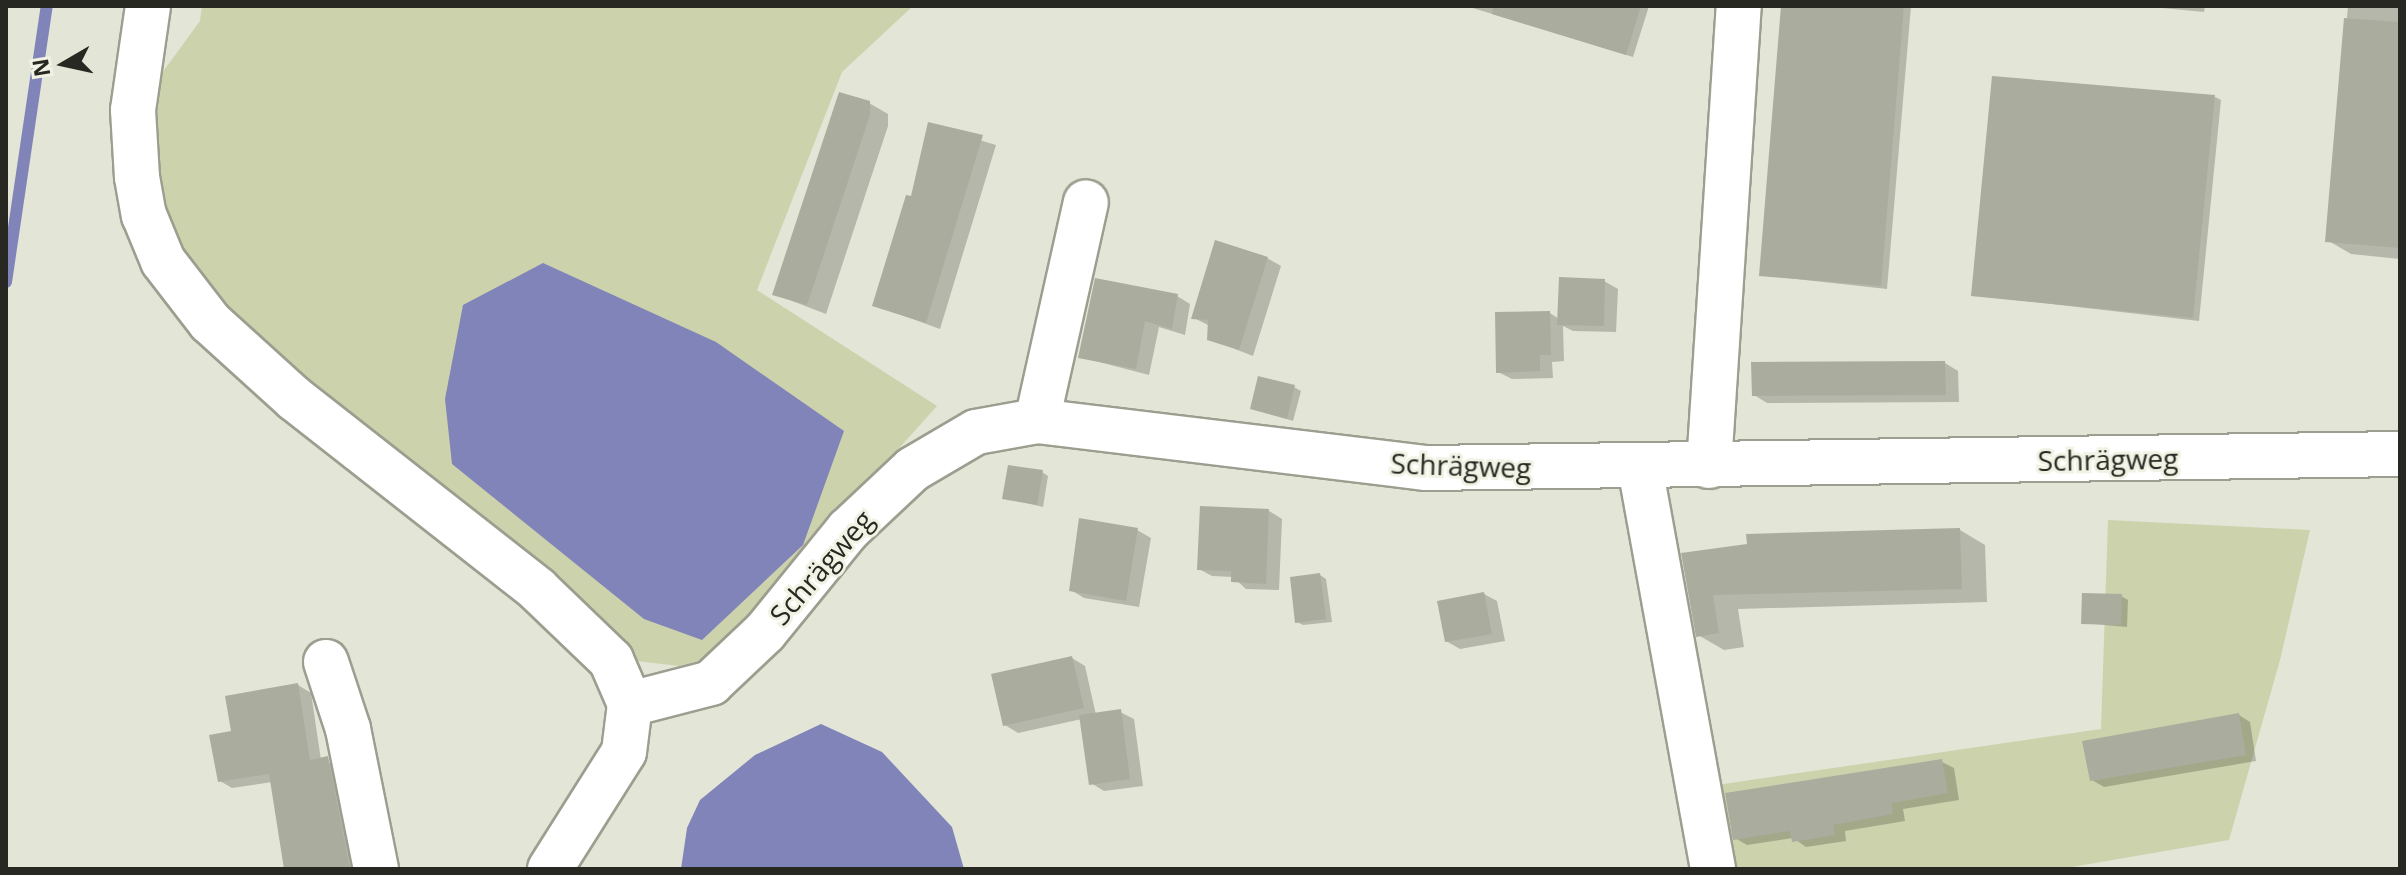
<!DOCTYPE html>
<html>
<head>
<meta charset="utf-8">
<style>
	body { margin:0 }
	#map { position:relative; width:2406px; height:875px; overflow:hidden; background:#e3e5d6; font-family:"Open Sans",sans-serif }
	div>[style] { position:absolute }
	.green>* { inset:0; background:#ccd2ac }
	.water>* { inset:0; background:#8084b8 }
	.shadow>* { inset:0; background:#0003 }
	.stream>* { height:12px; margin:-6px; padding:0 6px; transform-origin:6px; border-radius:6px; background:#8084b8 }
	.building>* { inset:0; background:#aaad9e }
	.roads { filter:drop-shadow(2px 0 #9c9e8f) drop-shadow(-2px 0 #9c9e8f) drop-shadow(0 2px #9c9e8f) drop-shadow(0 -2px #9c9e8f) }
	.minor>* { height:44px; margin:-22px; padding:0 22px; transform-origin:22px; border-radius:22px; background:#fff }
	span { translate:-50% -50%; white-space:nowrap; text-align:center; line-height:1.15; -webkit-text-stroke:6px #f0f3e3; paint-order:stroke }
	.street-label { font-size:28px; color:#282823 }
	.frame { position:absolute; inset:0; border:8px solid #282823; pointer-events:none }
	.north { position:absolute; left:24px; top:24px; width:80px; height:80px; -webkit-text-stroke:6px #f0f3e3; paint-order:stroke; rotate:261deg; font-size:22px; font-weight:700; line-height:32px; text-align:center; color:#282823 }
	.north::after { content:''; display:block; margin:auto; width:28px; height:36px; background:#282823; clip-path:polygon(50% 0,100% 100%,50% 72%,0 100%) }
</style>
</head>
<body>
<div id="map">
	<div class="green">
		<div style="clip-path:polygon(202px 6px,913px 6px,842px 72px,757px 290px,937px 406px,710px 658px,679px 666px,637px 661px,604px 623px,309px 381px,194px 275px,161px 201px,155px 137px,162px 73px,200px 21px)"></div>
		<div style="clip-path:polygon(2108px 520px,2310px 530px,2280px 660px,2229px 840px,2060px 869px,1726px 869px,1710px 786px,2101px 729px)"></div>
	</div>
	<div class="water">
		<div style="clip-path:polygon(543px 263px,716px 342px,844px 431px,803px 545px,702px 640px,644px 619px,452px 464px,445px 399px,463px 305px)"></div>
		<div style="clip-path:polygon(821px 724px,882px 752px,952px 827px,964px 869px,681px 869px,687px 828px,700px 800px,755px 755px)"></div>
	</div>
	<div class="shadow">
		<div style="clip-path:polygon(1466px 6px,1649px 6px,1633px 57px)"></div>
		<div style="clip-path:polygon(1783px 6px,1911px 6px,1887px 289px,1761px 275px)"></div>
		<div style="clip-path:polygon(2141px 6px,2205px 6px,2204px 12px)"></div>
		<div style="clip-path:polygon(2348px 6px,2400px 6px,2400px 259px,2351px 254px,2327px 240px)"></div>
		<div style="clip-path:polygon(2215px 97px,2221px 100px,2199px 321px,1973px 295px)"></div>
		<div style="clip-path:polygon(869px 103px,888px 114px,888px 126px,826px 314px,774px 294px)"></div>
		<div style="clip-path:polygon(929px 125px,996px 145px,940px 329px,874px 305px,912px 199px)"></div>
		<div style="clip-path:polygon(1267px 258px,1281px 266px,1253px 356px,1209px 339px,1210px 326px,1194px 318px)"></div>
		<div style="clip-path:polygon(1604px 281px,1618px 289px,1616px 332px,1573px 331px,1563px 326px,1564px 361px,1552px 362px,1553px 378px,1512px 379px,1498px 372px,1550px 313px,1559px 319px)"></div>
		<div style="clip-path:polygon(1177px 296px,1190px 304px,1185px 335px,1159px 327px,1149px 375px,1080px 357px)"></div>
		<div style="clip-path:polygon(1945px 363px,1958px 371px,1959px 402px,1767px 403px,1754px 395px)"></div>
		<div style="clip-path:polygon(1294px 387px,1301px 391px,1293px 421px,1252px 408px)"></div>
		<div style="clip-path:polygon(1042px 472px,1048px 476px,1043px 507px,1005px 498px)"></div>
		<div style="clip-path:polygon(1269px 511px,1282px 519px,1279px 590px,1246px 589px,1233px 577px,1212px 576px,1199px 569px)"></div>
		<div style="clip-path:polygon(1137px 530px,1151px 538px,1139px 607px,1084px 598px,1071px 590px)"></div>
		<div style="clip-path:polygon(1960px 530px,1985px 545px,1987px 602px,1738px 609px,1744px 647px,1724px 650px,1698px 635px,1683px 555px)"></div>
		<div style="clip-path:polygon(1320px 575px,1326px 579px,1332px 622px,1303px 625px,1297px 622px)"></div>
		<div style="clip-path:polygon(1484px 594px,1497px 601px,1505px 641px,1460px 649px,1446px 641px)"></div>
		<div style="clip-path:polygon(2121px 596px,2128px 600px,2127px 627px,2083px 623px)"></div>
		<div style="clip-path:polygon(1072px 658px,1085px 666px,1096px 715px,1120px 712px,1134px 719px,1143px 786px,1104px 791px,1091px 783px,1082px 719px,1018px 733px,1005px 725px)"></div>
		<div style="clip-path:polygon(298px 685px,311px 693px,321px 760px,340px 766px,362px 869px,286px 869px,272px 782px,232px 788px,220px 781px,234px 733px)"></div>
		<div style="clip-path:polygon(2239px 715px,2250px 722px,2256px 761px,2104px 787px,2092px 780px)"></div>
		<div style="clip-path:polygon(1942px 762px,1954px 768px,1959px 800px,1903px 809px,1905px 821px,1845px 831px,1846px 841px,1806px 847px,1793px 838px,1747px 845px,1735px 838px)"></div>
	</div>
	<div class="stream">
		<div style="left:6px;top:282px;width:279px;rotate:-81.6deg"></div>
	</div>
	<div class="building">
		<div style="clip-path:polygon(1493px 6px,1641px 6px,1626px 55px,1492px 14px)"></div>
		<div style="clip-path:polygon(1781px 6px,1904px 6px,1881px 286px,1759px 276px)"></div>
		<div style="clip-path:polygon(2344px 18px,2400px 22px,2400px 248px,2325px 242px)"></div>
		<div style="clip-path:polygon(1992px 76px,2215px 95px,2193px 318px,1971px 296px)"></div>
		<div style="clip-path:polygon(839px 92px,870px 101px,870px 115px,807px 305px,772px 295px)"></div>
		<div style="clip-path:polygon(928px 122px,983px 135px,926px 323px,872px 306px,906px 195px,911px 196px)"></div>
		<div style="clip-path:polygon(1215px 240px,1268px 257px,1239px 350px,1207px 340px,1208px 320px,1191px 319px)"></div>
		<div style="clip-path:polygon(1559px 277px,1605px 279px,1604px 326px,1557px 325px)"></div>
		<div style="clip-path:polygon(1095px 278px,1178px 294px,1172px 329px,1145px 321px,1136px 369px,1078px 358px)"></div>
		<div style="clip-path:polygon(1550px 311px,1551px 355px,1540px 355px,1540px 371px,1496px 373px,1495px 312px)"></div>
		<div style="clip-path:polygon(1945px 361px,1946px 395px,1752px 396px,1751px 362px)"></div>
		<div style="clip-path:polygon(1258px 376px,1295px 385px,1287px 419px,1250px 409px)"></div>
		<div style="clip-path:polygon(1008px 465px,1043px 470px,1037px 505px,1002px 499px)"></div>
		<div style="clip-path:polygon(1200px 506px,1269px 509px,1266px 584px,1231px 582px,1231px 571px,1197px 570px)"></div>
		<div style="clip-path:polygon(1079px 518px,1138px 528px,1126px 601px,1069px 591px)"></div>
		<div style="clip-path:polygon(1960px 528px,1962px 589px,1713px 595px,1719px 633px,1696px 637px,1681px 553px,1747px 544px,1746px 534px)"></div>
		<div style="clip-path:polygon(1320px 573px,1326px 619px,1295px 623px,1290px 577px)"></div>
		<div style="clip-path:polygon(1484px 592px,1492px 634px,1445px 642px,1437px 601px)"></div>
		<div style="clip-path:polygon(2082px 593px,2122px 594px,2121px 625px,2081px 624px)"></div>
		<div style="clip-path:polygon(1072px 656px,1084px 708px,1003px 726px,991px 674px)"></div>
		<div style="clip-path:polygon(298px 683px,310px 760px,328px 756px,350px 869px,284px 869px,269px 774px,218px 782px,209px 735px,231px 731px,225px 696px)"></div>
		<div style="clip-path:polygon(1121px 709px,1130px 779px,1089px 785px,1079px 715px)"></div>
		<div style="clip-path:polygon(2239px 713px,2246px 755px,2090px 781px,2082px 741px)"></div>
		<div style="clip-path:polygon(1942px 759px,1948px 793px,1892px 803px,1893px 814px,1833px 825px,1835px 835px,1792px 842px,1790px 831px,1733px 840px,1725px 793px)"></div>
	</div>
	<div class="roads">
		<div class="minor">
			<div style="left:148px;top:6px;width:105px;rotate:98.2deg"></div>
			<div style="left:133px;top:110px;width:67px;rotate:86.6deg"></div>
			<div style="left:137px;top:177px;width:39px;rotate:80deg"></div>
			<div style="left:144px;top:215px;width:50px;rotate:67.6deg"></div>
			<div style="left:163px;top:261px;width:77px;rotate:52.4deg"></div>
			<div style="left:210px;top:322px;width:115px;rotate:42.2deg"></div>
			<div style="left:295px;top:399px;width:308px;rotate:38.1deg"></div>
			<div style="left:537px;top:589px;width:103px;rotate:43.8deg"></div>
			<div style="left:611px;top:660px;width:48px;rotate:66.6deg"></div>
			<div style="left:1037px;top:421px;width:224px;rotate:-77.4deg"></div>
			<div style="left:1709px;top:466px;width:461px;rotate:-86.3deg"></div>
			<div style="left:1640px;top:467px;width:409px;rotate:79.7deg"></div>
			<div style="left:326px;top:662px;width:71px;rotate:71.8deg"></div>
			<div style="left:348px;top:729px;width:143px;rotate:78.7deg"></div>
			<div style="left:630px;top:704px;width:84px;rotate:-14.5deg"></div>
			<div style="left:711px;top:683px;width:74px;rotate:-43.4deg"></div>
			<div style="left:765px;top:632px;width:132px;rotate:-50.9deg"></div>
			<div style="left:848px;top:530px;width:89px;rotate:-43.2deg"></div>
			<div style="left:913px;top:469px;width:73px;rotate:-30.4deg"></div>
			<div style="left:976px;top:432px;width:62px;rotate:-10.2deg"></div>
			<div style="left:1037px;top:421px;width:392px;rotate:6.9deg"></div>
			<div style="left:1426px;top:468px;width:974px;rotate:-0.82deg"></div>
			<div style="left:550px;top:869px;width:138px;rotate:-57.7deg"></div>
			<div style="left:624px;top:752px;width:48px;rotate:-82.9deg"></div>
		</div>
	</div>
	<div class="street-label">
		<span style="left:2108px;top:459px;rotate:-1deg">Schrägweg</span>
		<span style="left:1461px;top:465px;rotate:2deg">Schrägweg</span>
		<span style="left:821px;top:567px;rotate:-49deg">Schrägweg</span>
	</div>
	<div class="frame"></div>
	<div class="north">N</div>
</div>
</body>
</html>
